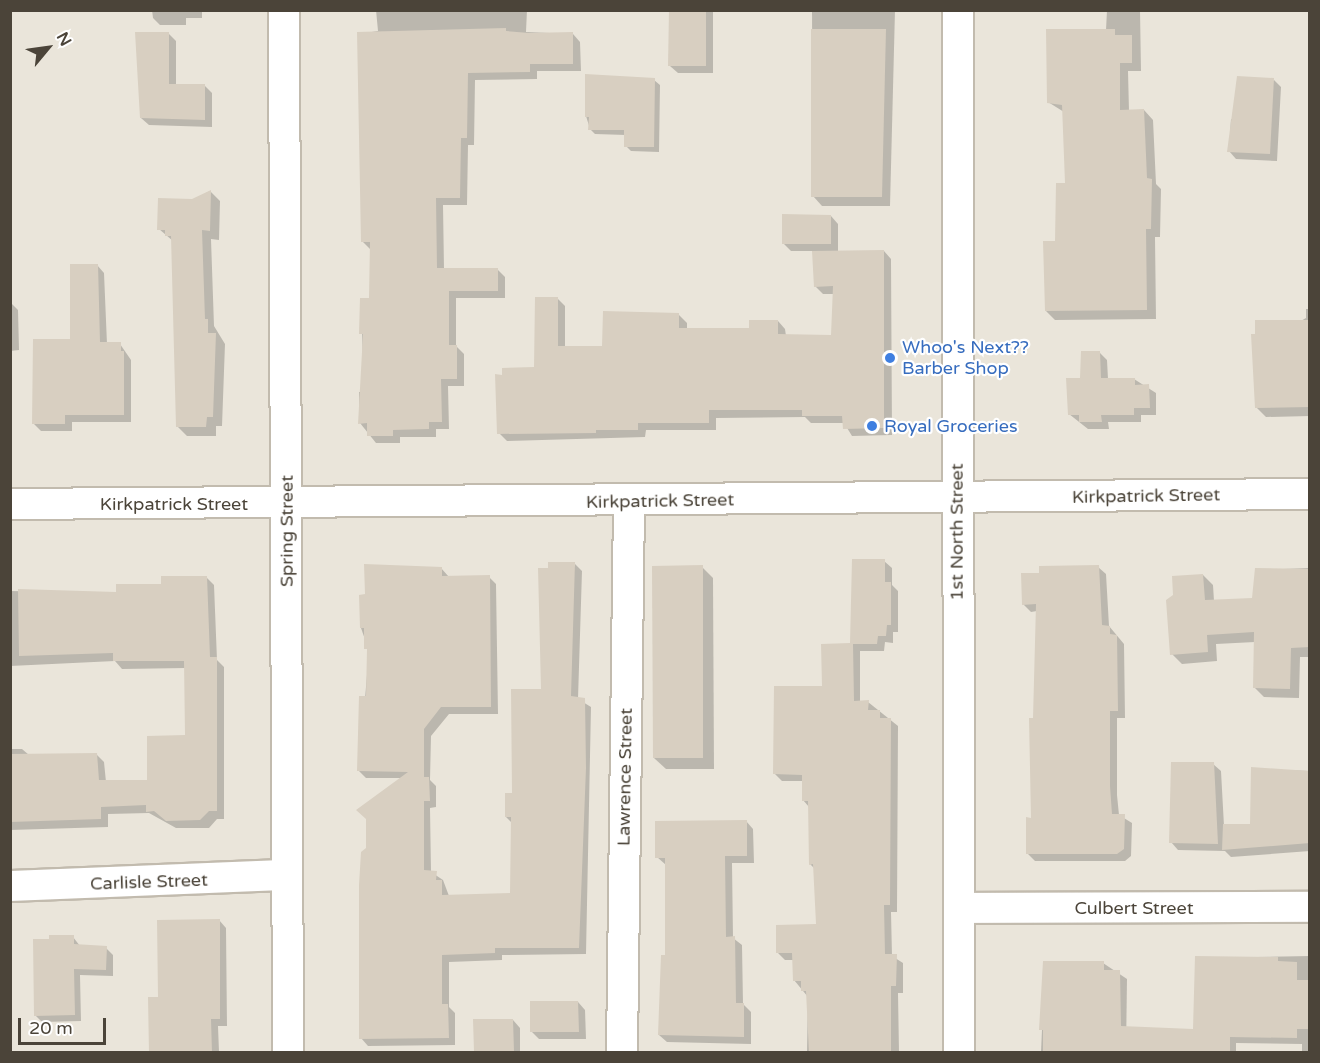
<!DOCTYPE html>
<html>
<head>
<meta charset="utf-8">
<style>
	body { margin:0 }
	#map { position:relative; width:1320px; height:1063px; overflow:hidden; background:#f6f3ec; font-family:"Varela Round",sans-serif }
	div>[style] { position:absolute }
	.residential>* { inset:0; background:#eae5da }
	.shadow>* { inset:0; background:#0003 }
	.building>* { inset:0; background:#d8cfc1 }
	.roads { filter:drop-shadow(2px 0 #c2bbae) drop-shadow(-2px 0 #c2bbae) drop-shadow(0 2px #c2bbae) drop-shadow(0 -2px #c2bbae) }
	.minor>* { height:30px; margin:-15px; padding:0 15px; transform-origin:15px; border-radius:15px; background:#fff }
	.dots>* { width:16px; height:16px; translate:-50% -50%; box-sizing:border-box; border:3px solid #fff; border-radius:50% }
	span { translate:-50% -50%; white-space:nowrap; text-align:center; line-height:1.15; -webkit-text-stroke:4.5px #fff; paint-order:stroke }
	.shop-label { font-size:18px; color:#366cbe }
	.left { translate:0 -50%; text-align:left }
	.street-label { font-size:18px; color:#4b4439 }
	.frame { position:absolute; inset:0; border:12px solid #4b4439; pointer-events:none }
	.north { position:absolute; left:18px; top:18px; width:60px; height:60px; -webkit-text-stroke:4px #fff; paint-order:stroke; rotate:61deg; font-size:16px; font-weight:700; line-height:24px; text-align:center; color:#4b4439 }
	.north::after { content:''; display:block; margin:auto; width:21px; height:27px; background:#4b4439; clip-path:polygon(50% 0,100% 100%,50% 72%,0 100%) }
	.scale { position:absolute; left:18px; top:1018px; width:88px; height:27px; box-sizing:border-box; border:3px solid #4b4439; border-top:0; padding-left:8px; font-size:18px; line-height:21px; white-space:nowrap; color:#4b4439; -webkit-text-stroke:4px #fff; paint-order:stroke }
</style>
</head>
<body>
<div id="map">
	<div class="residential">
		<div style="clip-path:polygon(11px 11px,1309px 11px,1309px 1052px,11px 1052px)"></div>
	</div>
	<div class="shadow">
		<div style="clip-path:polygon(152px 10px,202px 10px,202px 18px,186px 18px,186px 25px,160px 25px,153px 18px)"></div>
		<div style="clip-path:polygon(376px 10px,527px 10px,526px 32px,573px 34px,580px 42px,581px 71px,537px 71px,537px 79px,475px 80px,474px 145px,468px 145px,467px 205px,443px 205px,444px 269px,497px 269px,505px 277px,505px 298px,456px 298px,456px 346px,464px 354px,464px 386px,448px 386px,449px 429px,436px 429px,436px 437px,400px 437px,400px 443px,376px 443px,360px 423px,359px 392px,364px 392px,361px 300px,371px 300px,370px 249px,362px 241px,359px 34px,378px 31px)"></div>
		<div style="clip-path:polygon(671px 10px,713px 10px,713px 73px,678px 73px,670px 66px)"></div>
		<div style="clip-path:polygon(812px 10px,895px 10px,890px 206px,822px 206px,813px 196px)"></div>
		<div style="clip-path:polygon(1107px 10px,1140px 10px,1141px 71px,1128px 71px,1129px 111px,1144px 110px,1153px 120px,1156px 184px,1161px 189px,1160px 237px,1155px 237px,1156px 319px,1055px 320px,1046px 311px,1066px 185px,1064px 112px,1048px 102px,1106px 30px)"></div>
		<div style="clip-path:polygon(168px 33px,176px 41px,176px 85px,204px 85px,212px 93px,212px 127px,149px 125px,141px 118px)"></div>
		<div style="clip-path:polygon(654px 80px,660px 85px,659px 152px,631px 151px,626px 146px,626px 135px,595px 134px,590px 129px,586px 116px)"></div>
		<div style="clip-path:polygon(1274px 80px,1281px 87px,1277px 161px,1236px 159px,1229px 151px,1231px 119px,1235px 120px)"></div>
		<div style="clip-path:polygon(210px 191px,220px 201px,219px 240px,211px 239px,214px 326px,225px 344px,222px 426px,216px 426px,216px 436px,187px 436px,177px 426px,173px 241px,159px 229px,193px 200px)"></div>
		<div style="clip-path:polygon(831px 216px,838px 224px,838px 252px,884px 251px,891px 259px,892px 435px,852px 436px,844px 423px,811px 423px,805px 417px,716px 418px,716px 430px,646px 430px,645px 437px,507px 441px,499px 433px,503px 376px,535px 368px,557px 298px,565px 306px,565px 347px,604px 348px,679px 315px,687px 323px,687px 330px,751px 329px,778px 321px,785px 329px,786px 336px,832px 336px,834px 294px,823px 294px,815px 286px,814px 251px,791px 251px,783px 243px)"></div>
		<div style="clip-path:polygon(97px 265px,104px 273px,107px 344px,120px 344px,131px 360px,131px 422px,72px 422px,72px 431px,41px 431px,33px 423px,72px 341px)"></div>
		<div style="clip-path:polygon(11px 303px,18px 310px,19px 350px,10px 351px)"></div>
		<div style="clip-path:polygon(1306px 309px,1310px 309px,1310px 416px,1266px 417px,1256px 407px,1299px 322px,1306px 318px)"></div>
		<div style="clip-path:polygon(1100px 353px,1107px 360px,1108px 379px,1134px 379px,1156px 393px,1156px 415px,1141px 415px,1141px 422px,1108px 422px,1109px 429px,1088px 429px,1069px 414px,1082px 379px)"></div>
		<div style="clip-path:polygon(884px 561px,892px 568px,892px 585px,898px 591px,898px 632px,893px 632px,893px 643px,885px 642px,884px 651px,860px 651px,860px 702px,868px 702px,898px 726px,897px 912px,891px 912px,892px 956px,903px 963px,903px 993px,898px 993px,899px 1052px,807px 1052px,808px 997px,794px 980px,794px 960px,785px 960px,778px 953px,818px 926px,815px 869px,810px 864px,809px 807px,803px 800px,803px 781px,782px 781px,775px 774px,852px 645px)"></div>
		<div style="clip-path:polygon(575px 564px,582px 571px,578px 699px,591px 707px,586px 954px,502px 955px,502px 960px,449px 962px,449px 1007px,455px 1013px,455px 1045px,368px 1046px,361px 1038px,368px 849px,401px 778px,366px 778px,359px 771px,369px 651px,361px 628px,441px 568px,449px 577px,489px 577px,496px 584px,498px 714px,449px 714px,431px 736px,430px 780px,436px 786px,436px 807px,430px 808px,431px 872px,443px 880px,449px 896px,511px 894px,512px 823px,506px 817px)"></div>
		<div style="clip-path:polygon(702px 567px,713px 578px,714px 769px,666px 769px,654px 758px)"></div>
		<div style="clip-path:polygon(1098px 567px,1106px 574px,1109px 626px,1124px 644px,1125px 718px,1117px 718px,1117px 795px,1119px 815px,1132px 823px,1131px 856px,1125px 861px,1035px 861px,1027px 853px,1032px 819px,1037px 611px,1031px 612px,1023px 604px)"></div>
		<div style="clip-path:polygon(1310px 568px,1310px 657px,1300px 657px,1299px 698px,1264px 697px,1254px 687px,1255px 642px,1216px 644px,1217px 661px,1182px 664px,1172px 654px,1203px 575px,1213px 585px,1214px 601px,1253px 600px,1256px 570px)"></div>
		<div style="clip-path:polygon(206px 577px,214px 585px,217px 660px,224px 667px,224px 819px,217px 819px,209px 828px,176px 828px,149px 813px,108px 814px,108px 827px,10px 830px,10px 749px,22px 749px,29px 755px,96px 754px,104px 762px,106px 782px,149px 782px,187px 737px,186px 668px,122px 669px,115px 661px,10px 666px,10px 591px,118px 593px)"></div>
		<div style="clip-path:polygon(1213px 764px,1221px 771px,1224px 826px,1251px 825px,1253px 769px,1310px 771px,1310px 851px,1231px 857px,1225px 851px,1178px 850px,1171px 842px)"></div>
		<div style="clip-path:polygon(746px 821px,753px 829px,754px 863px,732px 863px,733px 938px,742px 945px,743px 1004px,751px 1012px,751px 1044px,667px 1042px,659px 1035px,666px 957px,666px 865px,657px 857px)"></div>
		<div style="clip-path:polygon(219px 920px,226px 928px,227px 1026px,218px 1026px,219px 1052px,151px 1052px,159px 999px)"></div>
		<div style="clip-path:polygon(73px 937px,80px 946px,106px 948px,113px 955px,113px 976px,80px 975px,81px 1021px,42px 1022px,35px 1015px)"></div>
		<div style="clip-path:polygon(1310px 956px,1310px 1052px,1302px 1052px,1302px 1044px,1236px 1043px,1236px 1052px,1170px 1052px,1194px 1030px,1197px 958px)"></div>
		<div style="clip-path:polygon(1045px 963px,1103px 963px,1127px 979px,1126px 1052px,1041px 1052px)"></div>
		<div style="clip-path:polygon(578px 1002px,585px 1010px,586px 1039px,539px 1039px,532px 1032px)"></div>
		<div style="clip-path:polygon(513px 1020px,520px 1028px,520px 1052px,475px 1052px)"></div>
	</div>
	<div class="building">
		<div style="clip-path:polygon(669px 10px,706px 10px,706px 66px,668px 66px)"></div>
		<div style="clip-path:polygon(506px 28px,506px 31px,529px 33px,573px 32px,573px 64px,530px 64px,530px 72px,468px 73px,467px 138px,461px 138px,460px 198px,436px 198px,437px 268px,498px 268px,498px 291px,449px 291px,449px 345px,457px 345px,457px 379px,441px 379px,442px 422px,429px 422px,429px 429px,393px 430px,393px 436px,367px 436px,367px 423px,358px 424px,363px 334px,359px 334px,360px 298px,369px 298px,370px 242px,361px 242px,357px 32px)"></div>
		<div style="clip-path:polygon(811px 29px,886px 29px,882px 197px,811px 197px)"></div>
		<div style="clip-path:polygon(1046px 29px,1115px 29px,1115px 35px,1132px 35px,1132px 63px,1120px 63px,1120px 110px,1144px 109px,1147px 178px,1152px 179px,1151px 229px,1146px 229px,1147px 310px,1045px 311px,1043px 241px,1055px 241px,1056px 183px,1065px 183px,1062px 105px,1047px 103px)"></div>
		<div style="clip-path:polygon(135px 32px,169px 32px,169px 84px,205px 84px,205px 120px,140px 118px)"></div>
		<div style="clip-path:polygon(585px 74px,655px 78px,654px 147px,624px 147px,624px 130px,588px 130px,589px 117px,585px 117px)"></div>
		<div style="clip-path:polygon(1237px 76px,1274px 78px,1270px 154px,1227px 152px)"></div>
		<div style="clip-path:polygon(211px 190px,210px 231px,202px 230px,205px 319px,208px 319px,208px 333px,216px 333px,213px 417px,207px 417px,206px 427px,176px 427px,171px 236px,165px 236px,165px 230px,157px 230px,158px 198px,192px 199px)"></div>
		<div style="clip-path:polygon(782px 214px,831px 215px,831px 244px,782px 244px)"></div>
		<div style="clip-path:polygon(884px 250px,884px 428px,843px 429px,842px 416px,802px 416px,802px 410px,709px 410px,709px 423px,638px 423px,638px 430px,596px 430px,596px 433px,497px 434px,495px 374px,502px 375px,502px 368px,534px 367px,535px 297px,558px 297px,558px 346px,602px 346px,603px 311px,679px 313px,679px 328px,749px 328px,749px 320px,778px 320px,778px 334px,831px 335px,833px 286px,814px 287px,812px 251px)"></div>
		<div style="clip-path:polygon(70px 264px,98px 264px,100px 342px,121px 342px,121px 351px,124px 351px,124px 415px,65px 415px,65px 424px,32px 424px,33px 339px,70px 339px)"></div>
		<div style="clip-path:polygon(1255px 320px,1310px 320px,1310px 407px,1255px 408px,1251px 334px,1255px 334px)"></div>
		<div style="clip-path:polygon(1081px 351px,1100px 351px,1101px 378px,1135px 378px,1135px 385px,1149px 384px,1150px 408px,1134px 408px,1134px 415px,1101px 415px,1102px 422px,1079px 422px,1079px 415px,1068px 415px,1066px 378px,1080px 378px)"></div>
		<div style="clip-path:polygon(852px 559px,885px 559px,885px 582px,891px 582px,891px 625px,887px 625px,886px 636px,878px 636px,877px 644px,853px 644px,854px 701px,869px 700px,868px 710px,880px 710px,880px 718px,891px 718px,890px 905px,884px 905px,885px 954px,897px 954px,896px 986px,891px 986px,891px 1053px,809px 1053px,806px 991px,801px 991px,801px 981px,793px 981px,792px 953px,776px 953px,776px 925px,816px 924px,813px 864px,809px 865px,808px 801px,802px 801px,802px 775px,773px 774px,774px 686px,822px 686px,821px 644px,850px 643px)"></div>
		<div style="clip-path:polygon(548px 562px,575px 562px,571px 696px,585px 698px,586px 768px,579px 948px,495px 948px,495px 953px,442px 955px,442px 1004px,448px 1004px,449px 1038px,359px 1039px,359px 885px,361px 852px,366px 848px,366px 819px,356px 810px,408px 772px,357px 771px,359px 696px,366px 696px,367px 649px,364px 649px,364px 628px,360px 628px,359px 595px,365px 594px,364px 564px,442px 567px,442px 576px,490px 575px,491px 707px,441px 707px,424px 729px,424px 777px,429px 777px,430px 801px,424px 801px,424px 870px,437px 871px,436px 880px,442px 880px,442px 895px,510px 893px,511px 817px,505px 817px,505px 793px,512px 793px,511px 689px,541px 689px,538px 568px,548px 568px)"></div>
		<div style="clip-path:polygon(703px 565px,703px 758px,653px 758px,652px 566px)"></div>
		<div style="clip-path:polygon(1099px 565px,1102px 625px,1110px 626px,1110px 634px,1117px 635px,1118px 711px,1110px 711px,1110px 786px,1112px 814px,1125px 814px,1124px 849px,1117px 854px,1026px 854px,1026px 817px,1031px 818px,1029px 718px,1033px 718px,1036px 604px,1022px 605px,1021px 573px,1039px 573px,1039px 566px)"></div>
		<div style="clip-path:polygon(1255px 568px,1310px 569px,1310px 647px,1291px 648px,1290px 689px,1253px 688px,1254px 632px,1207px 635px,1208px 652px,1170px 655px,1166px 600px,1173px 595px,1172px 576px,1203px 574px,1205px 600px,1252px 598px)"></div>
		<div style="clip-path:polygon(161px 576px,207px 576px,210px 657px,217px 657px,217px 811px,209px 811px,200px 820px,166px 821px,154px 811px,146px 812px,146px 805px,101px 807px,101px 819px,10px 822px,10px 754px,97px 753px,99px 780px,147px 780px,147px 736px,185px 735px,184px 661px,113px 661px,113px 653px,19px 656px,18px 589px,116px 592px,116px 584px,161px 584px)"></div>
		<div style="clip-path:polygon(1171px 762px,1214px 762px,1218px 844px,1169px 843px)"></div>
		<div style="clip-path:polygon(1251px 767px,1310px 771px,1310px 843px,1222px 850px,1223px 824px,1250px 824px)"></div>
		<div style="clip-path:polygon(747px 820px,747px 856px,725px 856px,726px 937px,735px 936px,736px 1003px,744px 1003px,744px 1037px,658px 1035px,661px 955px,665px 955px,665px 858px,655px 858px,655px 821px)"></div>
		<div style="clip-path:polygon(220px 919px,220px 1019px,211px 1019px,212px 1053px,149px 1053px,148px 997px,158px 997px,157px 920px)"></div>
		<div style="clip-path:polygon(49px 935px,74px 935px,74px 944px,107px 946px,106px 970px,74px 969px,75px 1015px,34px 1016px,33px 939px,49px 939px)"></div>
		<div style="clip-path:polygon(1195px 956px,1278px 957px,1278px 961px,1297px 962px,1297px 980px,1310px 980px,1310px 1029px,1297px 1029px,1297px 1038px,1230px 1037px,1230px 1053px,1043px 1053px,1043px 1030px,1039px 1030px,1043px 961px,1104px 961px,1104px 970px,1120px 970px,1121px 1026px,1193px 1029px)"></div>
		<div style="clip-path:polygon(530px 1001px,578px 1001px,579px 1032px,530px 1032px)"></div>
		<div style="clip-path:polygon(473px 1019px,513px 1019px,514px 1052px,474px 1052px)"></div>
	</div>
	<div class="roads">
		<div class="minor">
			<div style="left:284px;top:10px;width:1042px;rotate:89.78deg"></div>
			<div style="left:958px;top:10px;width:1042px;rotate:89.95deg"></div>
			<div style="left:10px;top:504px;width:1300px;rotate:-0.44deg"></div>
			<div style="left:10px;top:886px;width:276px;rotate:-2.3deg"></div>
			<div style="left:959px;top:908px;width:351px;rotate:-0.2deg"></div>
			<div style="left:622px;top:1052px;width:551px;rotate:-89.27deg"></div>
		</div>
	</div>
	<div class="dots">
		<div style="left:890px;top:358px;background:#3f7fe0"></div>
		<div style="left:872px;top:426px;background:#3f7fe0"></div>
	</div>
	<div class="shop-label">
		<span class="left" style="left:902px;top:358px">Whoo's Next??<br>Barber Shop</span>
		<span class="left" style="left:884px;top:426px">Royal Groceries</span>
	</div>
	<div class="street-label">
		<span style="left:1146px;top:496px;rotate:-1deg">Kirkpatrick Street</span>
		<span style="left:660px;top:501px;rotate:-1deg">Kirkpatrick Street</span>
		<span style="left:174px;top:504px">Kirkpatrick Street</span>
		<span style="left:287px;top:531px;rotate:-90deg">Spring Street</span>
		<span style="left:957px;top:532px;rotate:-90deg">1st North Street</span>
		<span style="left:625px;top:777px;rotate:-89deg">Lawrence Street</span>
		<span style="left:149px;top:882px;rotate:-2deg">Carlisle Street</span>
		<span style="left:1134px;top:908px">Culbert Street</span>
	</div>
	<div class="frame"></div>
	<div class="north">N</div>
	<div class="scale">20 m</div>
</div>
</body>
</html>
